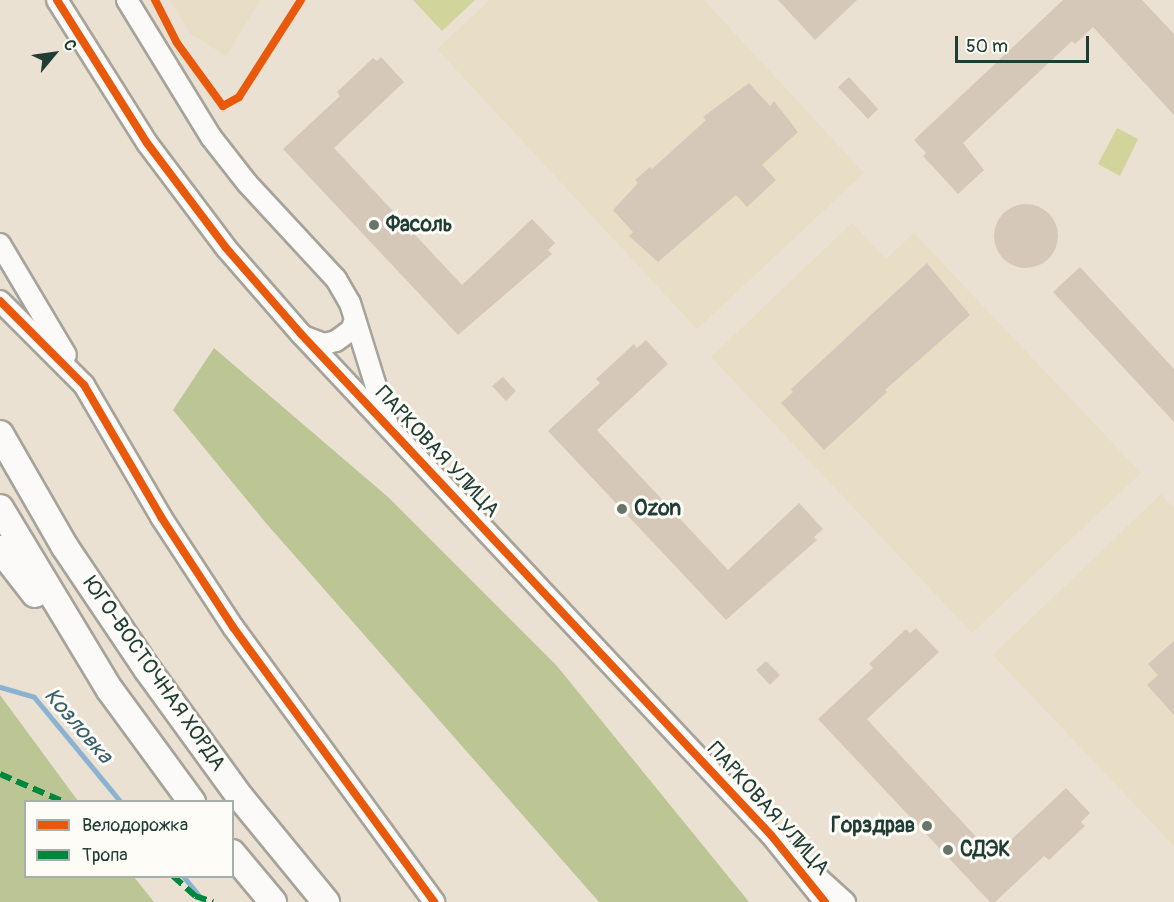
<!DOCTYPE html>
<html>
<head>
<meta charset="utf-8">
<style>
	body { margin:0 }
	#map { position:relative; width:1174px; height:902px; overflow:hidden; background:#eae1d2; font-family:Pangolin,sans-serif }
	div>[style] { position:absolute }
	.built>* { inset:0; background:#e7dec5 }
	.green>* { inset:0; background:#d1d59b }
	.forest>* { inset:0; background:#bcc694 }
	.stream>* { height:5px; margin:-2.5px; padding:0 2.5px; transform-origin:2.5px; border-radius:2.5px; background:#8cb2d3 }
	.building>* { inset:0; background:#d5c8b8 }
	.round { border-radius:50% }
	.roads { filter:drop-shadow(2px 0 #a6a49a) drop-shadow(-2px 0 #a6a49a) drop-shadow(0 2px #a6a49a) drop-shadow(0 -2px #a6a49a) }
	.minor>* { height:20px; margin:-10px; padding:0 10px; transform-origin:10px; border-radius:10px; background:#fcfaf8 }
	.major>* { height:26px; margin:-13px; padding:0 13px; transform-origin:13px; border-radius:13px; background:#fcfaf8 }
	.quiet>* { height:6px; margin-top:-3px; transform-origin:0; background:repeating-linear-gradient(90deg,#00873e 0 12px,transparent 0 18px) }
	.cycleway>* { height:8px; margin:-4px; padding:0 4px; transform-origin:4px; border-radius:4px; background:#e8590c }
	.dots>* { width:16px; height:16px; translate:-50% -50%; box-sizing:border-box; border:3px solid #fdfcf7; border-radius:50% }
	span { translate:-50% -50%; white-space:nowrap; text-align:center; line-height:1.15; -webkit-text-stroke:6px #fdfcf7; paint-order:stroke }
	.poi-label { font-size:21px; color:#1f3d34; font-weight:700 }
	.left { translate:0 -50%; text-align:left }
	.right { translate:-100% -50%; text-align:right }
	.street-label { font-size:21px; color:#1f3d34 }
	.water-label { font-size:22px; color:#375f6c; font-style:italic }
	.legend { position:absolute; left:24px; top:800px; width:210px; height:78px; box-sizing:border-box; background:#fdfcf7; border:2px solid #a4b0a9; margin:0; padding:8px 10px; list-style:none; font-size:18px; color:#1f3d34 }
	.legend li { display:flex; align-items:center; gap:12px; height:30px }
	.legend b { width:30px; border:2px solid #a4b0a9 }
	.north { position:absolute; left:24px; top:24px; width:60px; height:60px; -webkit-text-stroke:4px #fdfcf7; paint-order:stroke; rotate:61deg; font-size:16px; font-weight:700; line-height:24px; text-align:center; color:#1f3d34 }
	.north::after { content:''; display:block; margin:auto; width:21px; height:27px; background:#1f3d34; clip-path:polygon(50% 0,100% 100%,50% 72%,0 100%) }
	.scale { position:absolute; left:955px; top:36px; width:134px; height:27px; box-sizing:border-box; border:3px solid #1f3d34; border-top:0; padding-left:8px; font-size:18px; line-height:21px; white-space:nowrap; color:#1f3d34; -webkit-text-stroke:4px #fdfcf7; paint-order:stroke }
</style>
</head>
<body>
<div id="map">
	<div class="built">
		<div style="clip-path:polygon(170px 0,260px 0,226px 56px,191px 34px)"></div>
		<div style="clip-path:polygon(490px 0,704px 0,864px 173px,697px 329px,437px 49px)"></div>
		<div style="clip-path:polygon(852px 223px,886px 259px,914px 233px,1141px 473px,972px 633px,711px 357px)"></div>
		<div style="clip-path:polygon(1161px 494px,1174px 508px,1174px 846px,993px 655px)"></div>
	</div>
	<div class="green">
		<div style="clip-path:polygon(413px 0,475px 0,442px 31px)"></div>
		<div style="clip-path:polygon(1117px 128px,1138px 139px,1120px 176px,1098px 164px)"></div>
	</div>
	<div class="forest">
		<div style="clip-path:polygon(214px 348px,388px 497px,557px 666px,749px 902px,599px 902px,265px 522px,173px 410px)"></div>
		<div style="clip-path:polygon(0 695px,78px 801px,26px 802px,26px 876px,134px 877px,154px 902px,0 902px)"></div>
	</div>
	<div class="stream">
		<div style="left:0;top:687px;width:35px;rotate:16deg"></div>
		<div style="left:34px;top:697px;width:136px;rotate:50.4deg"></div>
		<div style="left:183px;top:876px;width:33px;rotate:51deg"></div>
	</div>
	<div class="building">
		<div style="clip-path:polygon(778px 0,857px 0,815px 40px)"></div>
		<div style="clip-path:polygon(1063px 0,1142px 0,1174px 34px,1174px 115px,1093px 27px,1075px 44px,1072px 41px,963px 143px,984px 170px,958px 194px,923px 156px,926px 153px,914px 140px)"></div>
		<div style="clip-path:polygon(381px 57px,404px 82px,334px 148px,419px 239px,462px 285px,532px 219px,555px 243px,548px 250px,552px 254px,458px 335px,283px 149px,340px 96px,337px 92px,373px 58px,377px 61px)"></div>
		<div style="clip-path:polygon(849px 77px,878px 109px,868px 119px,838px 87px)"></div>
		<div style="clip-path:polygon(749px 83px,770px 106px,774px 101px,798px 132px,762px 165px,776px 180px,747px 207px,736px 195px,658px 262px,629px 236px,633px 232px,613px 210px,638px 183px,635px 180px,650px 167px,652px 169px,706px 120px,703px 117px)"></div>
		<div class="round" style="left:994px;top:204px;width:64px;height:64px"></div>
		<div style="clip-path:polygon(927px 263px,970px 315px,885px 390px,887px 392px,824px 450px,781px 403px,793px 392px,791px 389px)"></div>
		<div style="clip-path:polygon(1080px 267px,1174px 369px,1174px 422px,1053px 292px)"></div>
		<div style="clip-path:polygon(646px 340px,668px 364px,597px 430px,640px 476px,728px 570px,799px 503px,823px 529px,814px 537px,817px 540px,726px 620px,548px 431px,600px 383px,596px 379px,634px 344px,637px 348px)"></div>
		<div style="clip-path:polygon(503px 377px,516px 391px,506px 401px,492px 386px)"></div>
		<div style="clip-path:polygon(916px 628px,939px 652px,867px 719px,886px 740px,994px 856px,1066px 788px,1090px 813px,1081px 822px,1085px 826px,1049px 860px,1044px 856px,995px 902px,990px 902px,818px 719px,873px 668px,869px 664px,906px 629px,910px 633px)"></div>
		<div style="clip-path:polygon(1174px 641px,1174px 715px,1147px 685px,1158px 675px,1148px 664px)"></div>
		<div style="clip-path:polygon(766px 661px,780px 675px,770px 685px,756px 670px)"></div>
	</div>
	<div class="roads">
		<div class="minor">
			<div style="left:57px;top:0;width:169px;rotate:57.8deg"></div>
			<div style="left:147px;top:143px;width:131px;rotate:53deg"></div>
			<div style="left:226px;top:248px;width:114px;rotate:48.9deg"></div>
			<div style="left:301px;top:334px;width:687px;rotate:46.83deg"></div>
			<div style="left:771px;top:835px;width:86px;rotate:51.1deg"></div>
			<div style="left:127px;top:0;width:161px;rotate:58.5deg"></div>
			<div style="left:211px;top:137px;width:58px;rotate:52deg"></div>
			<div style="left:247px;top:183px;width:131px;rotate:47.2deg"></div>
			<div style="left:336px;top:279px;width:28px;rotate:60deg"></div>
			<div style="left:350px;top:303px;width:128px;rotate:72.7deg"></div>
			<div style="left:0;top:244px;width:129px;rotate:59.3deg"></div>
			<div style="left:0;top:301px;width:119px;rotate:45deg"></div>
			<div style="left:84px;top:385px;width:153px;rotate:59.7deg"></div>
			<div style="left:161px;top:517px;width:131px;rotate:56.8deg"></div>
			<div style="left:233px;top:627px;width:341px;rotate:53.8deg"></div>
			<div style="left:303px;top:336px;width:22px;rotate:21deg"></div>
			<div style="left:324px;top:344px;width:12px;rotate:-14deg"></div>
			<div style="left:336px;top:341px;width:19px;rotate:-36deg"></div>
			<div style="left:351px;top:330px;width:11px;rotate:-68deg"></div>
			<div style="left:817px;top:877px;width:38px;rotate:42deg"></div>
		</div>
		<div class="major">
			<div style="left:0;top:434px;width:130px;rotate:60.1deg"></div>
			<div style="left:65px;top:547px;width:147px;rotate:56.1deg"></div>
			<div style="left:147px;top:669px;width:158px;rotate:54deg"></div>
			<div style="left:240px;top:797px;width:136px;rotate:50.7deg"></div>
			<div style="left:0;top:508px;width:213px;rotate:58.9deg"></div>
			<div style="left:110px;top:690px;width:139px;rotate:53.8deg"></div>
			<div style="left:0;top:549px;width:57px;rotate:52.1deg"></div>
			<div style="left:232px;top:853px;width:64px;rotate:50.1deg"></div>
		</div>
	</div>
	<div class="quiet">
		<div style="left:0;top:774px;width:70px;rotate:23.6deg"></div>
		<div style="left:173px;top:876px;width:30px;rotate:42deg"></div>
		<div style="left:195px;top:896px;width:19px;rotate:18deg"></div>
	</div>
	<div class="cycleway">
		<div style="left:57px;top:0;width:169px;rotate:57.8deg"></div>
		<div style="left:147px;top:143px;width:131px;rotate:53deg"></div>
		<div style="left:226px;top:248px;width:114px;rotate:48.9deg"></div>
		<div style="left:301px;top:334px;width:687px;rotate:46.83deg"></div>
		<div style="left:771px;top:835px;width:86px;rotate:51.1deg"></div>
		<div style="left:155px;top:0;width:48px;rotate:62.9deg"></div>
		<div style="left:177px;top:43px;width:78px;rotate:53.9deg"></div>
		<div style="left:223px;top:106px;width:18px;rotate:-29deg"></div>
		<div style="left:239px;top:97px;width:115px;rotate:-57.4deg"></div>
		<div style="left:0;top:301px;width:119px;rotate:45deg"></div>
		<div style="left:84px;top:385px;width:153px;rotate:59.7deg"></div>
		<div style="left:161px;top:517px;width:131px;rotate:56.8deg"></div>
		<div style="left:233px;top:627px;width:341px;rotate:53.8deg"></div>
	</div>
	<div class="dots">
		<div style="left:374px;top:225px;background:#66766b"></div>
		<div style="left:622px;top:509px;background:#66766b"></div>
		<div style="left:927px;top:826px;background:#66766b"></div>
		<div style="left:948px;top:850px;background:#66766b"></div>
	</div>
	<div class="poi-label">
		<span class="left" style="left:386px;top:225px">Фасоль</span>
		<span class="left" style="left:634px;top:509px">Ozon</span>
		<span class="right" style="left:915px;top:826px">Горздрав</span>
		<span class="left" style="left:960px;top:850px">СДЭК</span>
	</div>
	<div class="street-label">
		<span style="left:437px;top:452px;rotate:47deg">ПАРКОВАЯ УЛИЦА</span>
		<span style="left:154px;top:674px;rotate:55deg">ЮГО-ВОСТОЧНАЯ ХОРДА</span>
		<span style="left:768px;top:809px;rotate:48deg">ПАРКОВАЯ УЛИЦА</span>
	</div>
	<div class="water-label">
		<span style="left:78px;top:726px;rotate:49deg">Козловка</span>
	</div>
	<ul class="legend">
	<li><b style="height:8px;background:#e8590c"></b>Велодорожка</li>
	<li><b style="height:8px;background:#00873e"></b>Тропа</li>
	</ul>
	<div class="north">С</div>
	<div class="scale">50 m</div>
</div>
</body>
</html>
